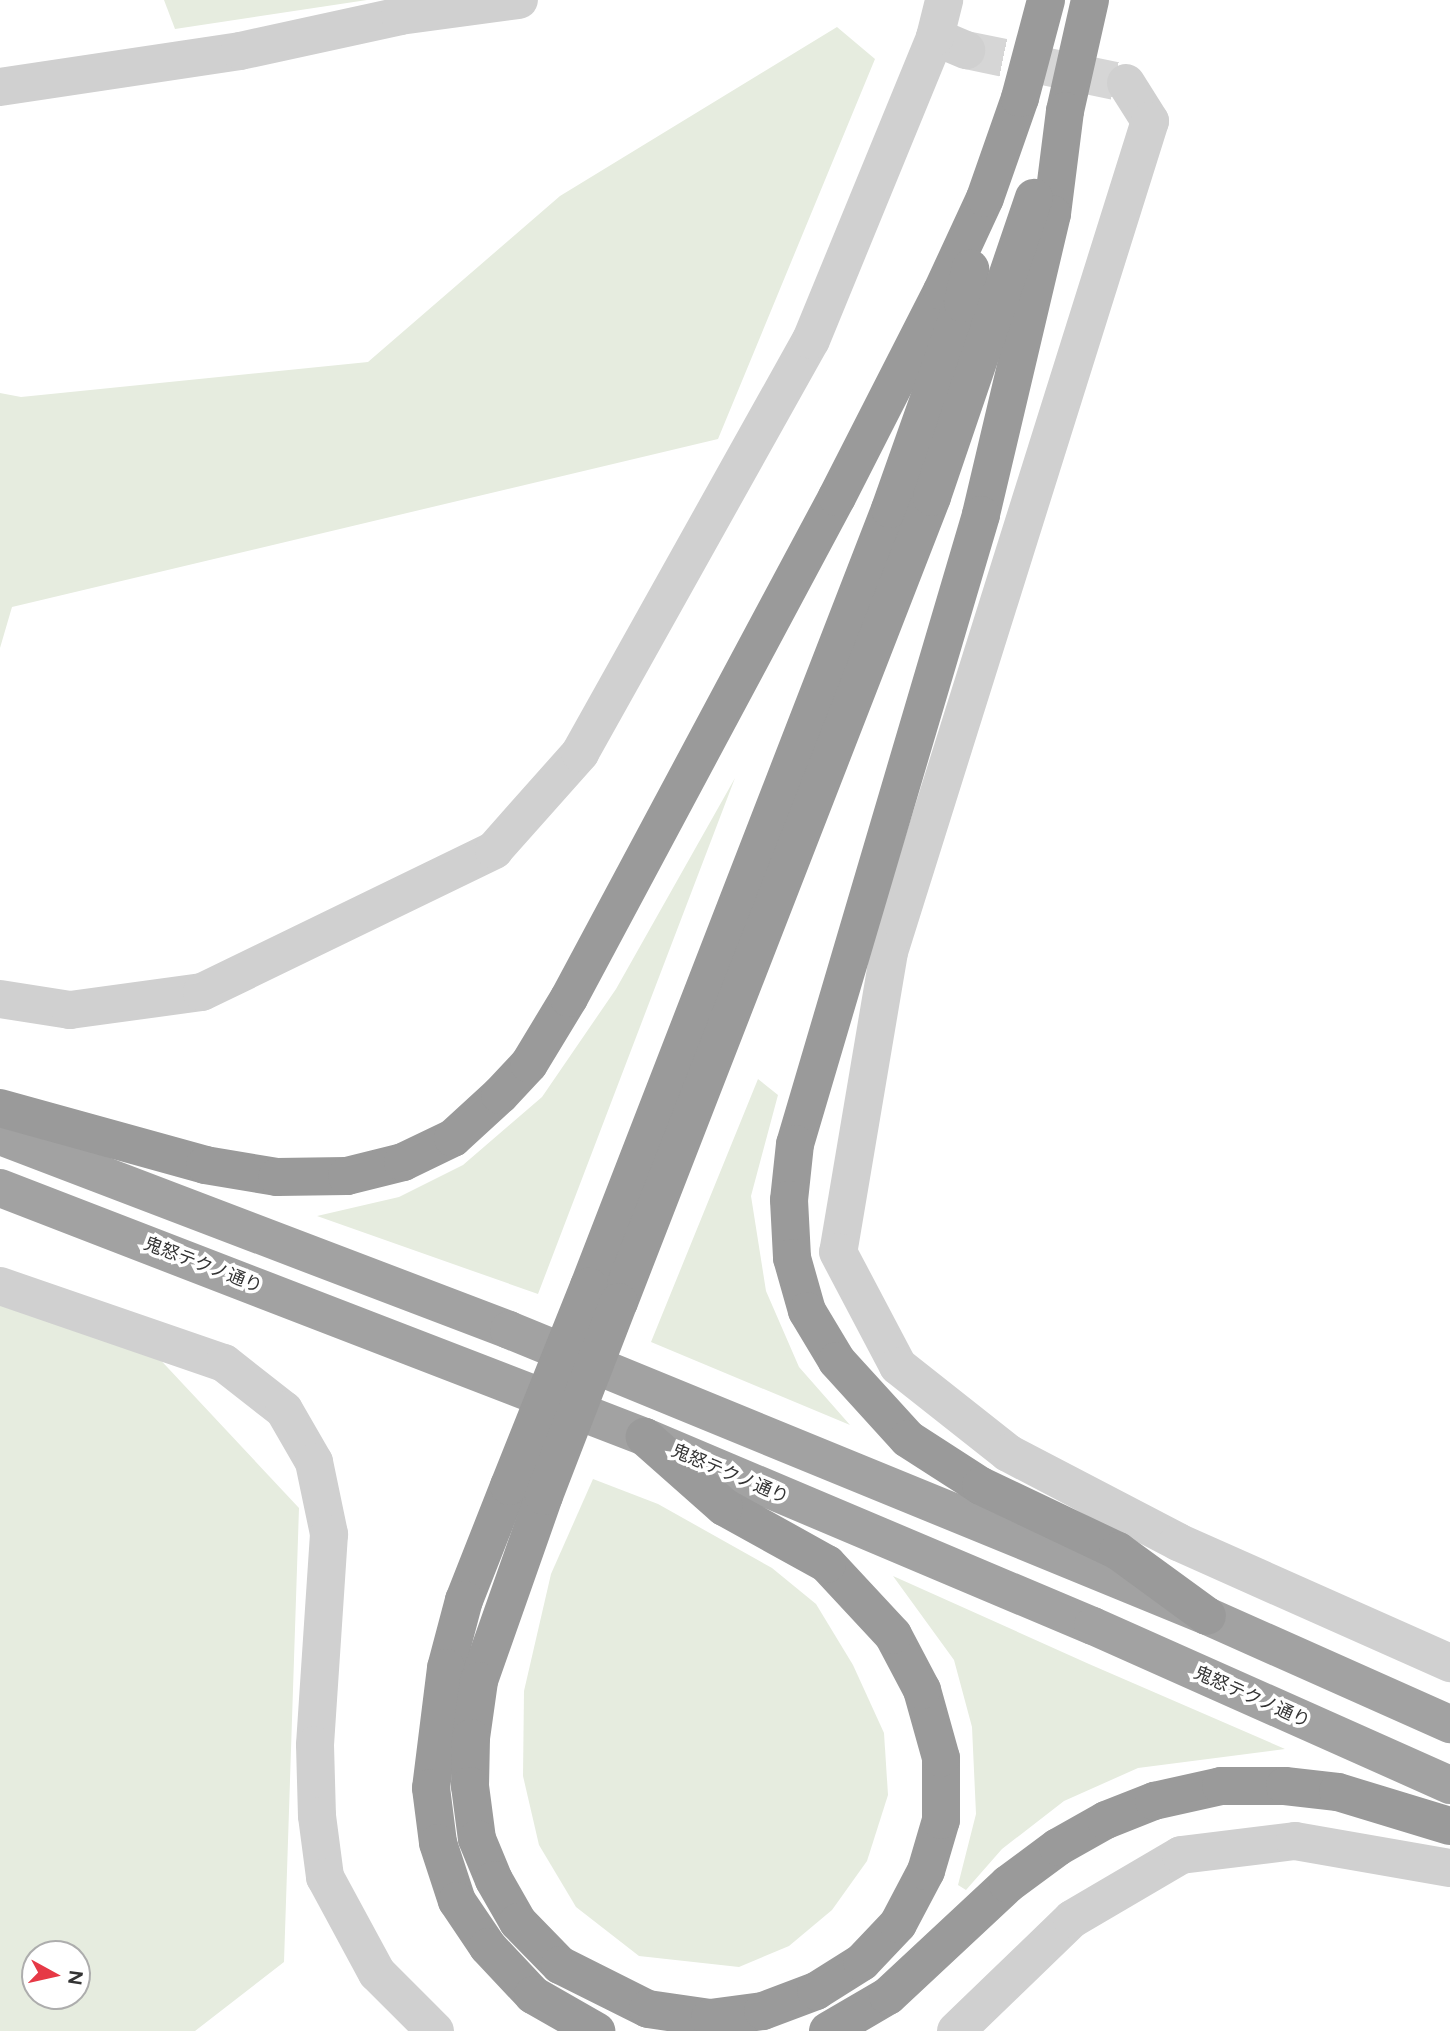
<!DOCTYPE html>
<html>
<head>
<meta charset="utf-8">
<style>
	body { margin:0 }
	#map { position:relative; width:1450px; height:2031px; overflow:hidden; background:#fff; font-family:Figtree,"Noto Sans JP",sans-serif }
	div>[style] { position:absolute }
	.green>* { inset:0; background:#e6ecdf }
	.minor-tunnel>* { height:38px; margin-top:-19px; transform-origin:0; background:repeating-linear-gradient(90deg,#d6d6d6 0 38px,transparent 0 57px) }
	.minor>* { height:38px; margin:-19px; padding:0 19px; transform-origin:19px; border-radius:19px; background:#d0d0d0 }
	.trunk>* { height:38px; margin:-19px; padding:0 19px; transform-origin:19px; border-radius:19px; background:#a2a2a2 }
	.motorway>* { height:38px; margin:-19px; padding:0 19px; transform-origin:19px; border-radius:19px; background:#9a9a9a }
	.motorway-bridge>* { height:38px; margin:-19px; padding:0 19px; transform-origin:19px; border-radius:19px; background:#9a9a9a }
	span { translate:-50% -50%; white-space:nowrap; text-align:center; line-height:1.15; -webkit-text-stroke:7px #fff; paint-order:stroke }
	.street-label { font-size:18px; color:#333 }
	.north { position:absolute; left:21px; top:1940px; width:70px; height:70px; box-sizing:border-box; background:#fff; border:2px solid #adadad; border-radius:50%; rotate:98deg; font-size:19px; font-weight:700; line-height:28px; text-align:center; color:#333 }
	.north::after { content:''; display:block; margin:auto; width:24px; height:32px; background:#e63946; clip-path:polygon(50% 0,100% 100%,50% 72%,0 100%) }
</style>
</head>
<body>
<div id="map">
	<div class="green">
		<div style="clip-path:polygon(164px 0,367px 0,175px 29px)"></div>
		<div style="clip-path:polygon(837px 27px,875px 59px,718px 439px,12px 607px,0 648px,0 393px,21px 397px,368px 362px,560px 196px)"></div>
		<div style="clip-path:polygon(735px 778px,538px 1294px,317px 1216px,399px 1197px,463px 1165px,542px 1097px,616px 989px)"></div>
		<div style="clip-path:polygon(758px 1079px,778px 1095px,751px 1196px,766px 1291px,799px 1367px,850px 1425px,651px 1342px)"></div>
		<div style="clip-path:polygon(evenodd,0 1302px,139px 1337px,299px 1508px,284px 1962px,195px 2031px,0 2031px,0 1302px,35px 1954px,77px 1954px,77px 1996px,35px 1996px,35px 1954px)"></div>
		<div style="clip-path:polygon(593px 1479px,658px 1504px,772px 1568px,816px 1604px,853px 1665px,884px 1733px,888px 1795px,867px 1861px,832px 1910px,789px 1946px,739px 1967px,639px 1956px,576px 1907px,539px 1845px,523px 1776px,524px 1691px,551px 1574px)"></div>
		<div style="clip-path:polygon(893px 1576px,1089px 1664px,1285px 1749px,1138px 1768px,1064px 1801px,1002px 1849px,966px 1890px,958px 1885px,976px 1814px,972px 1727px,954px 1660px)"></div>
	</div>
	<div class="minor-tunnel">
		<div style="left:966px;top:50px;width:163px;rotate:11.7deg"></div>
	</div>
	<div class="minor">
		<div style="left:935px;top:37px;width:34px;rotate:23deg"></div>
		<div style="left:1126px;top:83px;width:45px;rotate:57.7deg"></div>
		<div style="left:1150px;top:121px;width:871px;rotate:107.44deg"></div>
		<div style="left:889px;top:952px;width:304px;rotate:99.6deg"></div>
		<div style="left:838px;top:1252px;width:129px;rotate:62.2deg"></div>
		<div style="left:898px;top:1366px;width:140px;rotate:38.3deg"></div>
		<div style="left:1008px;top:1453px;width:192px;rotate:27.6deg"></div>
		<div style="left:1178px;top:1542px;width:298px;rotate:24deg"></div>
		<div style="left:0;top:87px;width:243px;rotate:-8.5deg"></div>
		<div style="left:240px;top:51px;width:164px;rotate:-12.3deg"></div>
		<div style="left:400px;top:16px;width:120px;rotate:-7.7deg"></div>
		<div style="left:0;top:999px;width:71px;rotate:8.9deg"></div>
		<div style="left:70px;top:1010px;width:133px;rotate:-7.8deg"></div>
		<div style="left:202px;top:992px;width:325px;rotate:-25.9deg"></div>
		<div style="left:494px;top:850px;width:130px;rotate:-48.4deg"></div>
		<div style="left:580px;top:753px;width:473px;rotate:-60.8deg"></div>
		<div style="left:811px;top:340px;width:327px;rotate:-67.7deg"></div>
		<div style="left:935px;top:37px;width:38px;rotate:-76deg"></div>
		<div style="left:0;top:1286px;width:237px;rotate:19deg"></div>
		<div style="left:224px;top:1363px;width:76px;rotate:38.1deg"></div>
		<div style="left:284px;top:1410px;width:60px;rotate:60deg"></div>
		<div style="left:314px;top:1462px;width:74px;rotate:78.2deg"></div>
		<div style="left:329px;top:1534px;width:211px;rotate:93.8deg"></div>
		<div style="left:315px;top:1745px;width:71px;rotate:88.4deg"></div>
		<div style="left:317px;top:1816px;width:62px;rotate:82.5deg"></div>
		<div style="left:325px;top:1877px;width:109px;rotate:61.6deg"></div>
		<div style="left:377px;top:1973px;width:82px;rotate:45deg"></div>
		<div style="left:956px;top:2031px;width:161px;rotate:-44deg"></div>
		<div style="left:1072px;top:1919px;width:126px;rotate:-30.4deg"></div>
		<div style="left:1181px;top:1855px;width:115px;rotate:-7deg"></div>
		<div style="left:1295px;top:1841px;width:157px;rotate:9.9deg"></div>
	</div>
	<div class="trunk">
		<div style="left:0;top:1136px;width:545px;rotate:20.86deg"></div>
		<div style="left:509px;top:1330px;width:754px;rotate:22.28deg"></div>
		<div style="left:1207px;top:1616px;width:266px;rotate:24deg"></div>
		<div style="left:0;top:1188px;width:691px;rotate:21.11deg"></div>
		<div style="left:645px;top:1437px;width:486px;rotate:22.9deg"></div>
		<div style="left:1093px;top:1626px;width:391px;rotate:24deg"></div>
	</div>
	<div class="motorway">
		<div style="left:1090px;top:0;width:114px;rotate:102.7deg"></div>
		<div style="left:1065px;top:111px;width:104px;rotate:97.2deg"></div>
		<div style="left:1052px;top:214px;width:309px;rotate:103.3deg"></div>
		<div style="left:981px;top:515px;width:656px;rotate:106.47deg"></div>
		<div style="left:795px;top:1144px;width:56px;rotate:96.1deg"></div>
		<div style="left:789px;top:1200px;width:58px;rotate:87deg"></div>
		<div style="left:792px;top:1258px;width:55px;rotate:74.2deg"></div>
		<div style="left:807px;top:1311px;width:58px;rotate:59deg"></div>
		<div style="left:837px;top:1361px;width:105px;rotate:47.7deg"></div>
		<div style="left:908px;top:1439px;width:87px;rotate:32.8deg"></div>
		<div style="left:981px;top:1486px;width:152px;rotate:25.4deg"></div>
		<div style="left:1118px;top:1551px;width:110px;rotate:36.1deg"></div>
		<div style="left:0;top:1108px;width:213px;rotate:15.5deg"></div>
		<div style="left:205px;top:1165px;width:73px;rotate:9.5deg"></div>
		<div style="left:277px;top:1177px;width:70px;rotate:-0.8deg"></div>
		<div style="left:347px;top:1176px;width:58px;rotate:-14deg"></div>
		<div style="left:403px;top:1162px;width:55px;rotate:-25.6deg"></div>
		<div style="left:453px;top:1138px;width:64px;rotate:-42.5deg"></div>
		<div style="left:500px;top:1095px;width:42px;rotate:-46.9deg"></div>
		<div style="left:529px;top:1064px;width:77px;rotate:-58.8deg"></div>
		<div style="left:569px;top:998px;width:568px;rotate:-61.86deg"></div>
		<div style="left:837px;top:497px;width:231px;rotate:-63deg"></div>
		<div style="left:942px;top:291px;width:102px;rotate:-65.2deg"></div>
		<div style="left:985px;top:198px;width:106px;rotate:-70.7deg"></div>
		<div style="left:1020px;top:98px;width:101px;rotate:-75.1deg"></div>
		<div style="left:589px;top:1286px;width:833px;rotate:-68.82deg"></div>
		<div style="left:890px;top:509px;width:219px;rotate:-70.5deg"></div>
		<div style="left:963px;top:303px;width:35px;rotate:-78deg"></div>
		<div style="left:619px;top:1302px;width:864px;rotate:-68.75deg"></div>
		<div style="left:932px;top:497px;width:316px;rotate:-71.2deg"></div>
		<div style="left:509px;top:1486px;width:123px;rotate:111.5deg"></div>
		<div style="left:464px;top:1600px;width:70px;rotate:104.8deg"></div>
		<div style="left:446px;top:1668px;width:121px;rotate:97.1deg"></div>
		<div style="left:431px;top:1788px;width:55px;rotate:82.7deg"></div>
		<div style="left:438px;top:1843px;width:61px;rotate:71.9deg"></div>
		<div style="left:457px;top:1901px;width:55px;rotate:56deg"></div>
		<div style="left:488px;top:1947px;width:66px;rotate:46.8deg"></div>
		<div style="left:533px;top:1995px;width:73px;rotate:29.7deg"></div>
		<div style="left:544px;top:1496px;width:196px;rotate:109.4deg"></div>
		<div style="left:479px;top:1681px;width:58px;rotate:98deg"></div>
		<div style="left:471px;top:1738px;width:48px;rotate:91.2deg"></div>
		<div style="left:470px;top:1786px;width:53px;rotate:82.5deg"></div>
		<div style="left:477px;top:1839px;width:44px;rotate:67.5deg"></div>
		<div style="left:494px;top:1880px;width:48px;rotate:60.3deg"></div>
		<div style="left:518px;top:1922px;width:60px;rotate:45.7deg"></div>
		<div style="left:560px;top:1965px;width:98px;rotate:26.6deg"></div>
		<div style="left:648px;top:2009px;width:63px;rotate:8.3deg"></div>
		<div style="left:710px;top:2018px;width:53px;rotate:-7.5deg"></div>
		<div style="left:763px;top:2011px;width:57px;rotate:-20.7deg"></div>
		<div style="left:816px;top:1991px;width:54px;rotate:-32.2deg"></div>
		<div style="left:862px;top:1962px;width:52px;rotate:-46.5deg"></div>
		<div style="left:898px;top:1924px;width:60px;rotate:-62.2deg"></div>
		<div style="left:926px;top:1871px;width:53px;rotate:-73.6deg"></div>
		<div style="left:941px;top:1820px;width:62px;rotate:-90deg"></div>
		<div style="left:941px;top:1758px;width:71px;rotate:-105.6deg"></div>
		<div style="left:922px;top:1690px;width:62px;rotate:-117.8deg"></div>
		<div style="left:893px;top:1635px;width:97px;rotate:-132.9deg"></div>
		<div style="left:827px;top:1564px;width:118px;rotate:-151deg"></div>
		<div style="left:724px;top:1507px;width:106px;rotate:-138.5deg"></div>
		<div style="left:828px;top:2031px;width:69px;rotate:-30.3deg"></div>
		<div style="left:888px;top:1996px;width:164px;rotate:-43deg"></div>
		<div style="left:1008px;top:1884px;width:62px;rotate:-36.5deg"></div>
		<div style="left:1058px;top:1847px;width:55px;rotate:-29.4deg"></div>
		<div style="left:1106px;top:1820px;width:52px;rotate:-21.6deg"></div>
		<div style="left:1154px;top:1801px;width:69px;rotate:-12.6deg"></div>
		<div style="left:1221px;top:1786px;width:64px"></div>
		<div style="left:1285px;top:1786px;width:53px;rotate:6.5deg"></div>
		<div style="left:1338px;top:1792px;width:117px;rotate:16.9deg"></div>
	</div>
	<div class="motorway-bridge">
		<div style="left:509px;top:1486px;width:215px;rotate:-68.2deg"></div>
		<div style="left:544px;top:1496px;width:208px;rotate:-68.9deg"></div>
	</div>
	<div class="street-label">
		<span style="left:203px;top:1265px;rotate:21deg">鬼怒テクノ通り</span>
		<span style="left:730px;top:1474px;rotate:23deg">鬼怒テクノ通り</span>
		<span style="left:1252px;top:1697px;rotate:24deg">鬼怒テクノ通り</span>
	</div>
	<div class="north">N</div>
</div>
</body>
</html>
